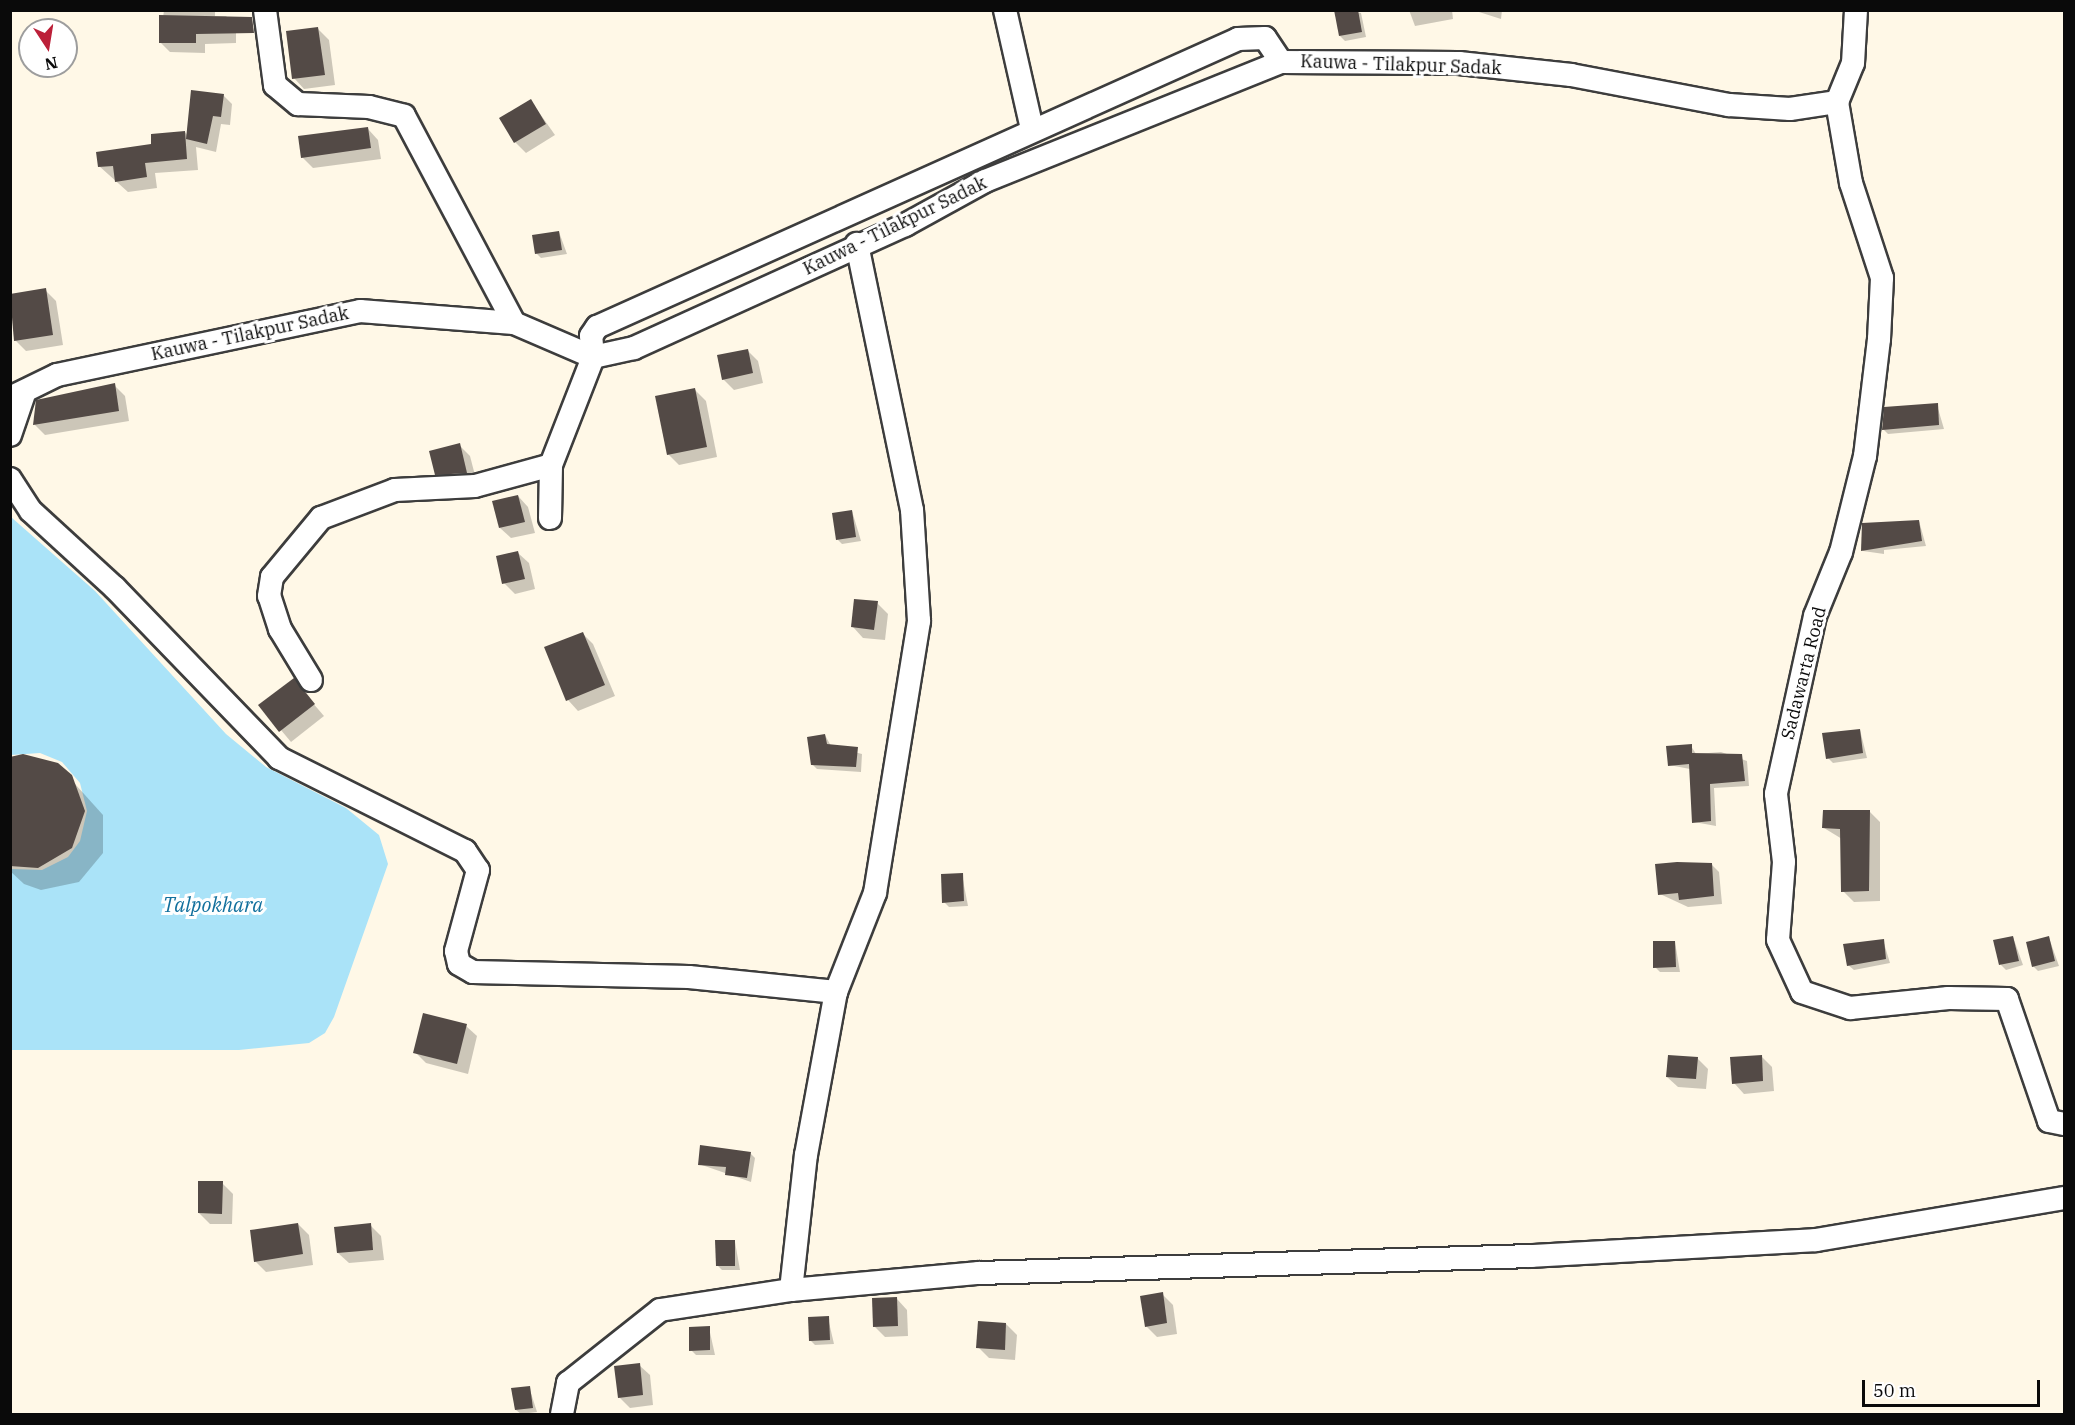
<!DOCTYPE html>
<html>
<head>
<meta charset="utf-8">
<style>
	body { margin:0 }
	#map { position:relative; width:2075px; height:1425px; overflow:hidden; background:#fff8e7; font-family:"IBM Plex Serif",serif }
	div>[style] { position:absolute }
	.water>* { inset:0; background:#aae3f8 }
	.shadow>* { inset:0; background:#0003 }
	.building>* { inset:0; background:#534a46 }
	.roads { filter:drop-shadow(2px 0 #3d3d3d) drop-shadow(-2px 0 #3d3d3d) drop-shadow(0 2px #3d3d3d) drop-shadow(0 -2px #3d3d3d) }
	.minor>* { height:22px; margin:-11px; padding:0 11px; transform-origin:11px; border-radius:11px; background:#fff }
	span { translate:-50% -50%; white-space:nowrap; text-align:center; line-height:1.15; -webkit-text-stroke:6px #fff; paint-order:stroke }
	.street-label { font-size:18px; color:#0a0a0a }
	.water-label { font-size:20px; color:#12709d; font-style:italic }
	.frame { position:absolute; inset:0; border:12px solid #0a0a0a; pointer-events:none }
	.north { position:absolute; left:18px; top:18px; width:60px; height:60px; box-sizing:border-box; background:#fff; border:2px solid #9d9d9d; border-radius:50%; rotate:168deg; font-size:16px; font-weight:700; line-height:24px; text-align:center; color:#0a0a0a }
	.north::after { content:''; display:block; margin:auto; width:21px; height:27px; background:#bc2039; clip-path:polygon(50% 0,100% 100%,50% 72%,0 100%) }
	.scale { position:absolute; left:1862px; top:1380px; width:178px; height:27px; box-sizing:border-box; border:3px solid #0a0a0a; border-top:0; padding-left:8px; font-size:18px; line-height:21px; white-space:nowrap; color:#0a0a0a; -webkit-text-stroke:4px #fff; paint-order:stroke }
</style>
</head>
<body>
<div id="map">
	<div class="water">
		<div style="clip-path:polygon(11px 517px,95px 591px,226px 734px,266px 767px,346px 808px,379px 835px,388px 864px,334px 1017px,325px 1033px,309px 1043px,239px 1050px,11px 1050px,11px 869px,42px 870px,68px 857px,80px 841px,87px 811px,80px 783px,62px 762px,40px 753px,11px 755px)"></div>
	</div>
	<div class="shadow">
		<div style="clip-path:polygon(164px 10px,215px 10px,215px 16px,226px 16px,236px 26px,236px 43px,205px 44px,205px 53px,170px 52px,160px 42px)"></div>
		<div style="clip-path:polygon(1345px 10px,1361px 13px,1366px 37px,1345px 41px,1340px 36px)"></div>
		<div style="clip-path:polygon(1409px 10px,1452px 10px,1453px 19px,1415px 26px)"></div>
		<div style="clip-path:polygon(1502px 10px,1501px 19px,1479px 12px,1480px 10px)"></div>
		<div style="clip-path:polygon(318px 29px,329px 40px,335px 85px,304px 89px,294px 78px)"></div>
		<div style="clip-path:polygon(223px 95px,232px 104px,230px 125px,221px 124px,216px 152px,196px 147px,198px 170px,155px 173px,157px 188px,128px 192px,99px 166px,185px 132px,188px 136px)"></div>
		<div style="clip-path:polygon(531px 101px,555px 135px,526px 153px,515px 142px)"></div>
		<div style="clip-path:polygon(368px 129px,378px 140px,381px 159px,313px 168px,302px 157px)"></div>
		<div style="clip-path:polygon(559px 232px,567px 254px,541px 258px,536px 253px)"></div>
		<div style="clip-path:polygon(45px 290px,56px 301px,63px 345px,26px 351px,15px 340px,10px 295px)"></div>
		<div style="clip-path:polygon(747px 350px,758px 361px,763px 383px,734px 390px,723px 379px)"></div>
		<div style="clip-path:polygon(114px 385px,125px 396px,129px 421px,45px 435px,34px 424px)"></div>
		<div style="clip-path:polygon(695px 390px,706px 401px,717px 457px,679px 465px,668px 454px)"></div>
		<div style="clip-path:polygon(1937px 405px,1944px 429px,1888px 434px,1883px 429px)"></div>
		<div style="clip-path:polygon(459px 445px,470px 456px,477px 483px,447px 485px,436px 474px)"></div>
		<div style="clip-path:polygon(518px 496px,528px 507px,535px 533px,511px 538px,500px 528px)"></div>
		<div style="clip-path:polygon(852px 511px,861px 541px,842px 544px,837px 539px)"></div>
		<div style="clip-path:polygon(1919px 521px,1926px 546px,1884px 550px,1884px 554px,1863px 551px,1864px 525px)"></div>
		<div style="clip-path:polygon(518px 553px,529px 563px,535px 589px,515px 594px,504px 583px)"></div>
		<div style="clip-path:polygon(877px 603px,888px 614px,885px 640px,863px 638px,853px 627px)"></div>
		<div style="clip-path:polygon(582px 633px,593px 644px,615px 696px,578px 711px,568px 700px)"></div>
		<div style="clip-path:polygon(293px 680px,324px 716px,291px 742px,260px 705px)"></div>
		<div style="clip-path:polygon(1860px 730px,1867px 758px,1833px 763px,1828px 758px)"></div>
		<div style="clip-path:polygon(825px 735px,831px 746px,862px 754px,861px 772px,817px 769px,812px 764px)"></div>
		<div style="clip-path:polygon(1691px 746px,1696px 754px,1721px 752px,1747px 761px,1749px 786px,1714px 788px,1716px 826px,1694px 822px,1690px 769px,1669px 765px)"></div>
		<div style="clip-path:polygon(10px 759px,57px 764px,103px 815px,103px 853px,79px 882px,41px 890px,24px 884px,10px 871px)"></div>
		<div style="clip-path:polygon(1870px 812px,1880px 822px,1880px 901px,1854px 902px,1843px 891px,1842px 839px,1824px 828px)"></div>
		<div style="clip-path:polygon(1711px 864px,1719px 872px,1722px 904px,1688px 907px,1660px 894px)"></div>
		<div style="clip-path:polygon(962px 875px,968px 906px,949px 907px,944px 902px)"></div>
		<div style="clip-path:polygon(2013px 937px,2023px 965px,2006px 970px,2001px 965px)"></div>
		<div style="clip-path:polygon(2049px 938px,2059px 966px,2038px 971px,2033px 966px)"></div>
		<div style="clip-path:polygon(1883px 940px,1890px 963px,1854px 970px,1848px 965px)"></div>
		<div style="clip-path:polygon(1675px 942px,1680px 972px,1660px 972px,1655px 967px)"></div>
		<div style="clip-path:polygon(466px 1026px,477px 1036px,468px 1074px,426px 1063px,415px 1052px)"></div>
		<div style="clip-path:polygon(1761px 1056px,1772px 1067px,1774px 1091px,1744px 1094px,1734px 1083px)"></div>
		<div style="clip-path:polygon(1697px 1058px,1708px 1069px,1706px 1089px,1678px 1087px,1667px 1077px)"></div>
		<div style="clip-path:polygon(750px 1153px,755px 1158px,751px 1182px,699px 1164px)"></div>
		<div style="clip-path:polygon(222px 1183px,233px 1194px,232px 1224px,210px 1224px,199px 1213px)"></div>
		<div style="clip-path:polygon(298px 1224px,309px 1235px,313px 1265px,266px 1272px,255px 1261px)"></div>
		<div style="clip-path:polygon(370px 1225px,381px 1236px,384px 1260px,349px 1263px,338px 1253px)"></div>
		<div style="clip-path:polygon(735px 1242px,740px 1270px,722px 1270px,717px 1265px)"></div>
		<div style="clip-path:polygon(1162px 1294px,1173px 1305px,1177px 1334px,1157px 1337px,1146px 1326px)"></div>
		<div style="clip-path:polygon(897px 1299px,907px 1310px,908px 1336px,885px 1337px,874px 1326px)"></div>
		<div style="clip-path:polygon(828px 1318px,834px 1344px,815px 1345px,810px 1340px)"></div>
		<div style="clip-path:polygon(1006px 1324px,1017px 1335px,1015px 1360px,989px 1358px,978px 1347px)"></div>
		<div style="clip-path:polygon(709px 1328px,715px 1355px,696px 1355px,691px 1350px)"></div>
		<div style="clip-path:polygon(639px 1365px,650px 1375px,653px 1405px,630px 1408px,619px 1397px)"></div>
		<div style="clip-path:polygon(529px 1387px,537px 1412px,521px 1414px,516px 1410px)"></div>
	</div>
	<div class="building">
		<div style="clip-path:polygon(1334px 10px,1358px 10px,1362px 32px,1339px 36px)"></div>
		<div style="clip-path:polygon(159px 15px,252px 17px,254px 33px,196px 34px,196px 43px,159px 43px)"></div>
		<div style="clip-path:polygon(318px 27px,325px 75px,292px 79px,286px 31px)"></div>
		<div style="clip-path:polygon(191px 90px,224px 94px,221px 117px,213px 116px,207px 144px,186px 139px)"></div>
		<div style="clip-path:polygon(531px 99px,546px 124px,514px 143px,499px 118px)"></div>
		<div style="clip-path:polygon(368px 127px,371px 148px,301px 158px,298px 136px)"></div>
		<div style="clip-path:polygon(185px 131px,187px 159px,145px 163px,147px 177px,115px 182px,113px 166px,98px 167px,96px 152px,151px 144px,151px 134px)"></div>
		<div style="clip-path:polygon(559px 231px,562px 250px,535px 254px,532px 235px)"></div>
		<div style="clip-path:polygon(46px 288px,53px 335px,14px 341px,10px 294px)"></div>
		<div style="clip-path:polygon(748px 349px,753px 373px,722px 380px,717px 355px)"></div>
		<div style="clip-path:polygon(115px 383px,119px 411px,33px 425px,36px 400px)"></div>
		<div style="clip-path:polygon(695px 388px,707px 447px,667px 455px,655px 396px)"></div>
		<div style="clip-path:polygon(1938px 403px,1939px 425px,1882px 430px,1884px 407px)"></div>
		<div style="clip-path:polygon(460px 443px,467px 473px,435px 475px,429px 451px)"></div>
		<div style="clip-path:polygon(518px 495px,525px 522px,499px 528px,492px 501px)"></div>
		<div style="clip-path:polygon(852px 510px,856px 537px,836px 540px,832px 513px)"></div>
		<div style="clip-path:polygon(1919px 520px,1922px 541px,1861px 551px,1862px 523px)"></div>
		<div style="clip-path:polygon(518px 551px,525px 579px,502px 584px,496px 556px)"></div>
		<div style="clip-path:polygon(854px 599px,878px 601px,874px 630px,851px 627px)"></div>
		<div style="clip-path:polygon(583px 632px,605px 685px,566px 701px,544px 647px)"></div>
		<div style="clip-path:polygon(294px 678px,315px 704px,279px 732px,258px 705px)"></div>
		<div style="clip-path:polygon(1860px 729px,1863px 753px,1826px 759px,1822px 733px)"></div>
		<div style="clip-path:polygon(825px 734px,827px 744px,858px 747px,856px 767px,811px 765px,807px 737px)"></div>
		<div style="clip-path:polygon(1692px 744px,1692px 753px,1742px 754px,1745px 781px,1710px 784px,1711px 821px,1692px 823px,1689px 764px,1668px 766px,1666px 746px)"></div>
		<div style="clip-path:polygon(23px 754px,58px 763px,72px 775px,85px 811px,72px 848px,38px 868px,10px 866px,10px 757px)"></div>
		<div style="clip-path:polygon(1823px 810px,1870px 810px,1869px 891px,1841px 892px,1840px 829px,1822px 828px)"></div>
		<div style="clip-path:polygon(1677px 862px,1712px 863px,1714px 896px,1679px 900px,1678px 893px,1658px 895px,1655px 864px)"></div>
		<div style="clip-path:polygon(963px 873px,964px 901px,942px 903px,941px 874px)"></div>
		<div style="clip-path:polygon(2013px 936px,2019px 961px,1999px 965px,1993px 940px)"></div>
		<div style="clip-path:polygon(2049px 936px,2055px 961px,2032px 967px,2026px 942px)"></div>
		<div style="clip-path:polygon(1884px 939px,1886px 959px,1847px 966px,1843px 944px)"></div>
		<div style="clip-path:polygon(1653px 941px,1675px 941px,1676px 967px,1653px 968px)"></div>
		<div style="clip-path:polygon(423px 1013px,467px 1024px,457px 1064px,413px 1053px)"></div>
		<div style="clip-path:polygon(1668px 1055px,1698px 1057px,1696px 1079px,1666px 1077px)"></div>
		<div style="clip-path:polygon(1762px 1055px,1763px 1081px,1732px 1084px,1730px 1057px)"></div>
		<div style="clip-path:polygon(700px 1145px,751px 1152px,747px 1178px,725px 1175px,726px 1167px,698px 1165px)"></div>
		<div style="clip-path:polygon(198px 1181px,223px 1181px,222px 1214px,198px 1213px)"></div>
		<div style="clip-path:polygon(298px 1223px,303px 1254px,254px 1262px,250px 1230px)"></div>
		<div style="clip-path:polygon(371px 1223px,373px 1250px,337px 1253px,334px 1227px)"></div>
		<div style="clip-path:polygon(715px 1240px,735px 1240px,735px 1266px,716px 1266px)"></div>
		<div style="clip-path:polygon(1163px 1292px,1167px 1323px,1145px 1327px,1140px 1296px)"></div>
		<div style="clip-path:polygon(897px 1297px,898px 1326px,873px 1327px,872px 1298px)"></div>
		<div style="clip-path:polygon(829px 1316px,830px 1340px,809px 1341px,808px 1317px)"></div>
		<div style="clip-path:polygon(978px 1321px,1006px 1323px,1005px 1350px,976px 1348px)"></div>
		<div style="clip-path:polygon(710px 1326px,710px 1350px,689px 1351px,689px 1327px)"></div>
		<div style="clip-path:polygon(640px 1363px,643px 1395px,618px 1398px,614px 1366px)"></div>
		<div style="clip-path:polygon(530px 1386px,533px 1408px,515px 1410px,511px 1388px)"></div>
	</div>
	<div class="roads">
		<div class="minor">
			<div style="left:265px;top:10px;width:76px;rotate:82.4deg"></div>
			<div style="left:275px;top:85px;width:30px;rotate:40deg"></div>
			<div style="left:298px;top:104px;width:71px;rotate:2.4deg"></div>
			<div style="left:369px;top:107px;width:36px;rotate:14deg"></div>
			<div style="left:404px;top:116px;width:234px;rotate:62deg"></div>
			<div style="left:1005px;top:10px;width:122px;rotate:77.2deg"></div>
			<div style="left:1856px;top:10px;width:53px;rotate:93.2deg"></div>
			<div style="left:1853px;top:63px;width:42px;rotate:112.3deg"></div>
			<div style="left:1837px;top:102px;width:82px;rotate:80.2deg"></div>
			<div style="left:1851px;top:183px;width:100px;rotate:71.9deg"></div>
			<div style="left:1882px;top:278px;width:61px;rotate:92.8deg"></div>
			<div style="left:1879px;top:339px;width:118px;rotate:96.8deg"></div>
			<div style="left:1865px;top:456px;width:99px;rotate:104deg"></div>
			<div style="left:1841px;top:552px;width:69px;rotate:112.1deg"></div>
			<div style="left:1815px;top:616px;width:182px;rotate:102.4deg"></div>
			<div style="left:1776px;top:794px;width:68px;rotate:83.3deg"></div>
			<div style="left:1784px;top:862px;width:78px;rotate:94.4deg"></div>
			<div style="left:1778px;top:940px;width:57px;rotate:65.2deg"></div>
			<div style="left:1802px;top:992px;width:51px;rotate:18.4deg"></div>
			<div style="left:1850px;top:1008px;width:99px;rotate:-5.8deg"></div>
			<div style="left:1948px;top:998px;width:59px;rotate:1deg"></div>
			<div style="left:2007px;top:999px;width:129px;rotate:71deg"></div>
			<div style="left:2049px;top:1121px;width:15px;rotate:11deg"></div>
			<div style="left:10px;top:398px;width:52px;rotate:-26.1deg"></div>
			<div style="left:57px;top:375px;width:310px;rotate:-11.9deg"></div>
			<div style="left:360px;top:311px;width:154px;rotate:4.5deg"></div>
			<div style="left:514px;top:323px;width:86px;rotate:23.3deg"></div>
			<div style="left:593px;top:357px;width:42px;rotate:-12.4deg"></div>
			<div style="left:634px;top:348px;width:298px;rotate:-24.4deg"></div>
			<div style="left:905px;top:225px;width:91px;rotate:-28.8deg"></div>
			<div style="left:985px;top:181px;width:319px;rotate:-21.9deg"></div>
			<div style="left:1281px;top:62px;width:178px;rotate:0.3deg"></div>
			<div style="left:1459px;top:63px;width:113px;rotate:6.1deg"></div>
			<div style="left:1571px;top:75px;width:161px;rotate:10.8deg"></div>
			<div style="left:1729px;top:105px;width:61px;rotate:3.8deg"></div>
			<div style="left:1790px;top:109px;width:48px;rotate:-8.5deg"></div>
			<div style="left:10px;top:435px;width:46px;rotate:-71.2deg"></div>
			<div style="left:10px;top:479px;width:38px;rotate:57deg"></div>
			<div style="left:31px;top:511px;width:113px;rotate:42.5deg"></div>
			<div style="left:114px;top:587px;width:238px;rotate:46deg"></div>
			<div style="left:279px;top:758px;width:208px;rotate:26.6deg"></div>
			<div style="left:465px;top:851px;width:23px;rotate:56deg"></div>
			<div style="left:478px;top:870px;width:84px;rotate:105.2deg"></div>
			<div style="left:456px;top:951px;width:13px;rotate:77deg"></div>
			<div style="left:459px;top:964px;width:16px;rotate:30deg"></div>
			<div style="left:473px;top:972px;width:216px;rotate:1.3deg"></div>
			<div style="left:689px;top:977px;width:148px;rotate:5.8deg"></div>
			<div style="left:550px;top:518px;width:53px;rotate:-88.9deg"></div>
			<div style="left:551px;top:465px;width:116px;rotate:-68.7deg"></div>
			<div style="left:593px;top:357px;width:21px;rotate:-95deg"></div>
			<div style="left:591px;top:336px;width:11px;rotate:-56deg"></div>
			<div style="left:597px;top:327px;width:703px;rotate:-24.19deg"></div>
			<div style="left:1238px;top:39px;width:27px;rotate:-2deg"></div>
			<div style="left:1265px;top:38px;width:29px;rotate:56deg"></div>
			<div style="left:311px;top:680px;width:60px;rotate:-121.3deg"></div>
			<div style="left:280px;top:629px;width:35px;rotate:-108deg"></div>
			<div style="left:269px;top:596px;width:19px;rotate:-81deg"></div>
			<div style="left:272px;top:577px;width:77px;rotate:-50.3deg"></div>
			<div style="left:321px;top:518px;width:79px;rotate:-20.7deg"></div>
			<div style="left:395px;top:490px;width:80px;rotate:-2.9deg"></div>
			<div style="left:475px;top:486px;width:79px;rotate:-15.4deg"></div>
			<div style="left:791px;top:1290px;width:136px;rotate:-83.7deg"></div>
			<div style="left:806px;top:1155px;width:166px;rotate:-79.6deg"></div>
			<div style="left:836px;top:992px;width:106px;rotate:-68.5deg"></div>
			<div style="left:875px;top:893px;width:276px;rotate:-80.8deg"></div>
			<div style="left:919px;top:621px;width:111px;rotate:-93.6deg"></div>
			<div style="left:912px;top:510px;width:272px;rotate:-101.7deg"></div>
			<div style="left:562px;top:1414px;width:32px;rotate:-79deg"></div>
			<div style="left:568px;top:1383px;width:117px;rotate:-38.4deg"></div>
			<div style="left:660px;top:1310px;width:133px;rotate:-8.7deg"></div>
			<div style="left:791px;top:1290px;width:189px;rotate:-5.2deg"></div>
			<div style="left:979px;top:1273px;width:552px;rotate:-1.76deg"></div>
			<div style="left:1531px;top:1256px;width:285px;rotate:-3.2deg"></div>
			<div style="left:1816px;top:1240px;width:252px;rotate:-9.6deg"></div>
		</div>
	</div>
	<div class="street-label">
		<span style="left:1401px;top:65px;rotate:2deg">Kauwa - Tilakpur Sadak</span>
		<span style="left:895px;top:226px;rotate:-26deg">Kauwa - Tilakpur Sadak</span>
		<span style="left:250px;top:334px;rotate:-12deg">Kauwa - Tilakpur Sadak</span>
		<span style="left:1804px;top:673px;rotate:-76deg">Sadawarta Road</span>
	</div>
	<div class="water-label">
		<span style="left:213px;top:904px">Talpokhara</span>
	</div>
	<div class="frame"></div>
	<div class="north">N</div>
	<div class="scale">50 m</div>
</div>
</body>
</html>
